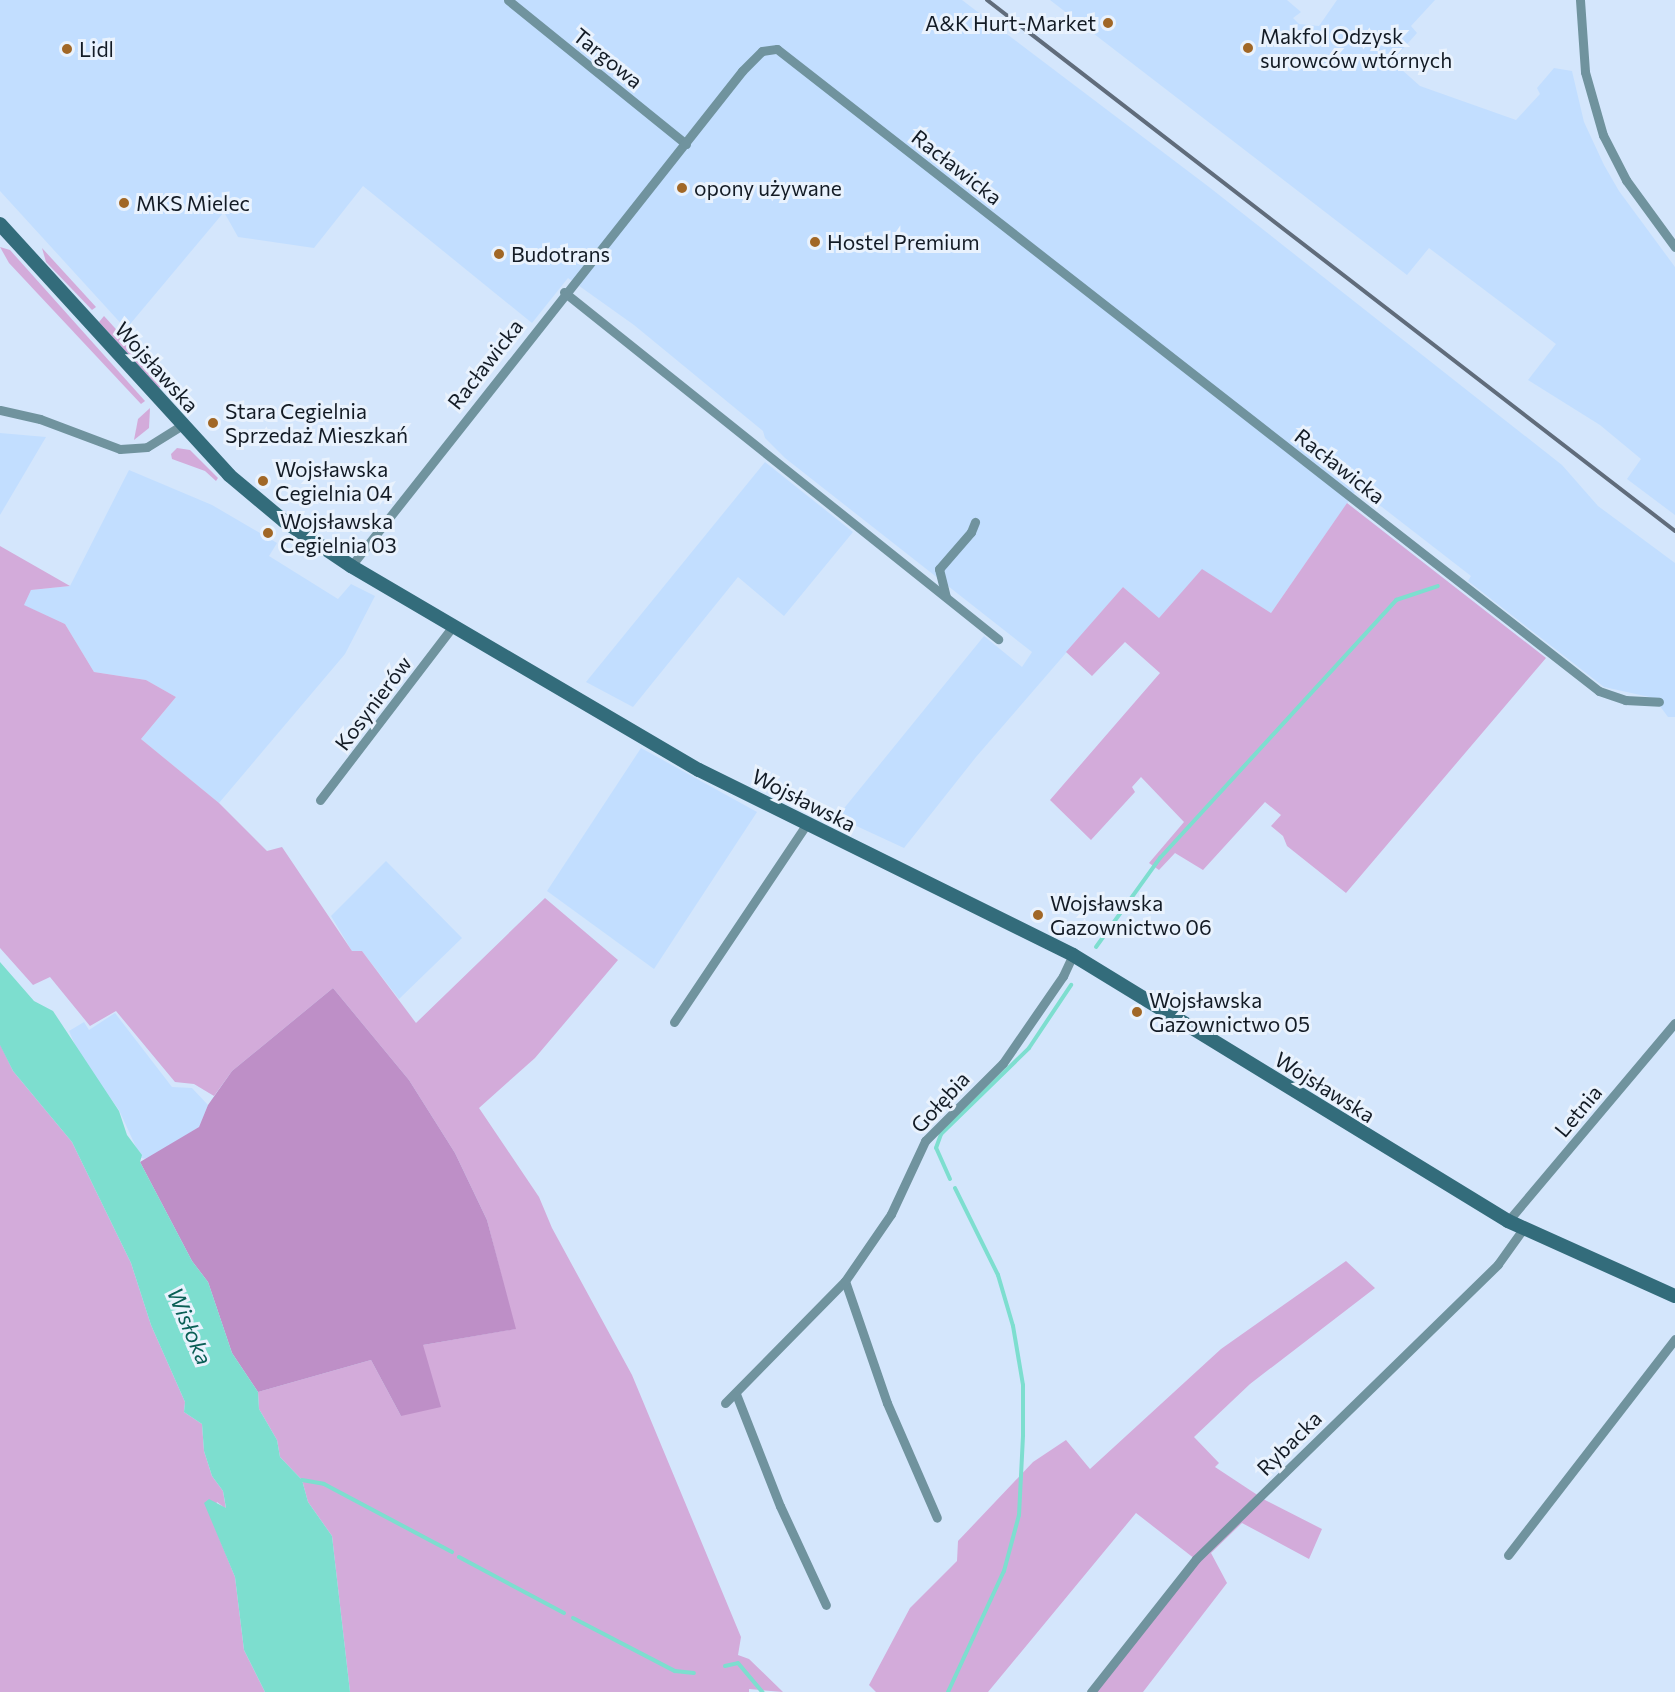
<!DOCTYPE html>
<html>
<head>
<meta charset="utf-8">
<style>
	body { margin:0 }
	#map { position:relative; width:1675px; height:1692px; overflow:hidden; background:#d4e6fc; font-family:Commissioner,sans-serif }
	div>[style] { position:absolute }
	.built>* { inset:0; background:#c2deff }
	.green>* { inset:0; background:#d3abda }
	.forest>* { inset:0; background:#be8fc7 }
	.water>* { inset:0; background:#7ddecf }
	.stream>* { height:4px; margin:-2px; padding:0 2px; transform-origin:2px; border-radius:2px; background:#7ddecf }
	.street>* { height:9px; margin:-4.5px; padding:0 4.5px; transform-origin:4.5px; border-radius:4.5px; background:#70939e }
	.secondary>* { height:14px; margin:-7px; padding:0 7px; transform-origin:7px; border-radius:7px; background:#336c7b }
	.rail>* { height:4px; margin:-2px; padding:0 2px; transform-origin:2px; border-radius:2px; background:#606c7b }
	.dots>* { width:16px; height:16px; translate:-50% -50%; box-sizing:border-box; border:3px solid #e9f2fd; border-radius:50% }
	span { translate:-50% -50%; white-space:nowrap; text-align:center; line-height:1.15; -webkit-text-stroke:6px #e9f2fd; paint-order:stroke }
	.poi-label { font-size:21px; color:#131b25 }
	.right { translate:-100% -50%; text-align:right }
	.left { translate:0 -50%; text-align:left }
	.street-label { font-size:21px; color:#131b25 }
	.water-label { font-size:22px; color:#095e55; font-style:italic }
</style>
</head>
<body>
<div id="map">
	<div class="built">
		<div style="clip-path:polygon(0 0,962px 0,1209px 187px,1562px 465px,1598px 506px,1675px 563px,1675px 717px,1668px 717px,1654px 698px,1604px 687px,1468px 581px,1471px 576px,1382px 507px,1355px 492px,1271px 613px,1202px 570px,1159px 618px,1123px 587px,976px 757px,904px 848px,837px 817px,984px 636px,1022px 667px,1032px 652px,785px 458px,765px 438px,763px 431px,634px 325px,568px 278px,532px 323px,363px 186px,314px 248px,238px 237px,224px 212px,126px 329px,0 191px)"></div>
		<div style="clip-path:polygon(1050px 0,1287px 0,1301px 12px,1293px 18px,1299px 24px,1319px 26px,1337px 0,1435px 0,1411px 26px,1417px 33px,1392px 61px,1420px 86px,1516px 120px,1540px 94px,1537px 88px,1554px 68px,1572px 71px,1584px 122px,1604px 165px,1619px 191px,1675px 267px,1675px 515px,1627px 479px,1641px 459px,1600px 425px,1528px 380px,1556px 344px,1429px 248px,1407px 275px)"></div>
		<div style="clip-path:polygon(0 433px,46px 437px,0 515px)"></div>
		<div style="clip-path:polygon(765px 462px,853px 532px,784px 616px,738px 577px,633px 707px,586px 682px)"></div>
		<div style="clip-path:polygon(129px 470px,212px 505px,277px 543px,269px 556px,338px 599px,351px 584px,375px 596px,345px 654px,219px 803px,141px 739px,176px 697px,146px 680px,94px 672px,65px 624px,23px 605px,31px 590px,70px 586px)"></div>
		<div style="clip-path:polygon(641px 748px,757px 812px,654px 969px,547px 891px)"></div>
		<div style="clip-path:polygon(386px 861px,462px 938px,399px 999px,362px 951px,352px 951px,331px 916px)"></div>
		<div style="clip-path:polygon(115px 1013px,172px 1087px,192px 1088px,208px 1105px,199px 1127px,147px 1159px,141px 1158px,119px 1110px,79px 1054px,69px 1031px,84px 1022px,89px 1030px)"></div>
	</div>
	<div class="green">
		<div style="clip-path:polygon(0 247px,10px 250px,145px 401px,141px 404px,9px 263px)"></div>
		<div style="clip-path:polygon(42px 248px,96px 307px,92px 310px,46px 262px)"></div>
		<div style="clip-path:polygon(104px 316px,165px 383px,159px 388px,99px 322px)"></div>
		<div style="clip-path:polygon(150px 408px,149px 428px,134px 440px,138px 419px)"></div>
		<div style="clip-path:polygon(177px 448px,190px 450px,218px 478px,216px 481px,205px 471px,172px 459px,171px 454px)"></div>
		<div style="clip-path:polygon(1347px 503px,1546px 658px,1346px 893px,1287px 846px,1283px 836px,1271px 826px,1281px 815px,1265px 802px,1203px 870px,1175px 853px,1159px 870px,1149px 863px,1184px 822px,1141px 777px,1132px 787px,1135px 792px,1091px 840px,1050px 800px,1160px 673px,1125px 642px,1092px 676px,1066px 652px,1123px 587px,1159px 618px,1202px 569px,1271px 613px)"></div>
		<div style="clip-path:polygon(0 546px,70px 586px,31px 590px,24px 605px,65px 624px,94px 672px,146px 680px,176px 697px,141px 739px,219px 803px,267px 851px,282px 847px,352px 951px,362px 951px,416px 1023px,545px 898px,618px 960px,535px 1058px,479px 1108px,539px 1197px,552px 1228px,632px 1375px,741px 1637px,738px 1655px,749px 1659px,783px 1692px,749px 1689px,749px 1692px,350px 1692px,332px 1536px,308px 1502px,302px 1480px,280px 1457px,277px 1440px,259px 1409px,258px 1392px,371px 1360px,401px 1416px,423px 1345px,515px 1329px,487px 1220px,455px 1153px,409px 1080px,333px 988px,232px 1071px,214px 1096px,194px 1084px,175px 1082px,116px 1011px,90px 1026px,50px 977px,33px 985px,0 948px)"></div>
		<div style="clip-path:polygon(0 1044px,13px 1071px,72px 1142px,131px 1263px,151px 1325px,185px 1402px,184px 1412px,202px 1424px,204px 1451px,212px 1476px,223px 1491px,226px 1509px,217px 1502px,211px 1518px,235px 1577px,244px 1650px,265px 1692px,0 1692px)"></div>
		<div style="clip-path:polygon(1346px 1261px,1375px 1288px,1250px 1384px,1194px 1437px,1219px 1463px,1215px 1467px,1265px 1500px,1322px 1529px,1309px 1559px,1242px 1523px,1211px 1553px,1227px 1583px,1143px 1692px,1091px 1692px,1195px 1559px,1136px 1513px,988px 1692px,876px 1692px,869px 1685px,910px 1608px,957px 1561px,958px 1541px,1033px 1462px,1066px 1440px,1090px 1469px,1221px 1349px)"></div>
	</div>
	<div class="forest">
		<div style="clip-path:polygon(333px 988px,409px 1080px,455px 1153px,487px 1220px,516px 1329px,423px 1345px,441px 1407px,401px 1416px,371px 1360px,258px 1392px,232px 1353px,208px 1282px,192px 1261px,140px 1162px,199px 1127px,208px 1105px,232px 1071px)"></div>
	</div>
	<div class="water">
		<div style="clip-path:polygon(0 962px,34px 1001px,53px 1011px,119px 1111px,127px 1135px,142px 1155px,140px 1162px,192px 1261px,208px 1282px,232px 1353px,258px 1392px,259px 1409px,277px 1440px,280px 1457px,302px 1480px,308px 1502px,332px 1536px,350px 1692px,265px 1692px,244px 1650px,235px 1577px,204px 1503px,209px 1499px,226px 1508px,223px 1491px,212px 1476px,204px 1451px,202px 1424px,184px 1412px,185px 1402px,151px 1325px,131px 1263px,72px 1142px,13px 1071px,0 1045px)"></div>
	</div>
	<div class="stream">
		<div style="left:1096px;top:947px;width:110px;rotate:-54.3deg"></div>
		<div style="left:1160px;top:858px;width:350px;rotate:-47.5deg"></div>
		<div style="left:1396px;top:600px;width:44px;rotate:-18.4deg"></div>
		<div style="left:950px;top:1179px;width:34px;rotate:-114deg"></div>
		<div style="left:936px;top:1148px;width:15px;rotate:-70deg"></div>
		<div style="left:941px;top:1134px;width:123px;rotate:-44.3deg"></div>
		<div style="left:1029px;top:1048px;width:76px;rotate:-56.3deg"></div>
		<div style="left:302px;top:1480px;width:22px;rotate:10deg"></div>
		<div style="left:324px;top:1484px;width:145px;rotate:28deg"></div>
		<div style="left:459px;top:1557px;width:119px;rotate:28.1deg"></div>
		<div style="left:573px;top:1618px;width:115px;rotate:27.5deg"></div>
		<div style="left:675px;top:1671px;width:19px;rotate:6deg"></div>
		<div style="left:725px;top:1666px;width:13px;rotate:-13deg"></div>
		<div style="left:738px;top:1663px;width:38px;rotate:50deg"></div>
		<div style="left:948px;top:1692px;width:133px;rotate:-65.2deg"></div>
		<div style="left:1004px;top:1571px;width:58px;rotate:-75deg"></div>
		<div style="left:1019px;top:1515px;width:80px;rotate:-87.1deg"></div>
		<div style="left:1023px;top:1435px;width:50px;rotate:-90deg"></div>
		<div style="left:1023px;top:1385px;width:60px;rotate:-99.6deg"></div>
		<div style="left:1013px;top:1326px;width:53px;rotate:-106.4deg"></div>
		<div style="left:998px;top:1275px;width:97px;rotate:-116.3deg"></div>
	</div>
	<div class="street">
		<div style="left:508px;top:0;width:229px;rotate:39deg"></div>
		<div style="left:1580px;top:0;width:72px;rotate:86deg"></div>
		<div style="left:1585px;top:72px;width:66px;rotate:74.1deg"></div>
		<div style="left:1603px;top:135px;width:51px;rotate:62.9deg"></div>
		<div style="left:1626px;top:180px;width:83px;rotate:53.8deg"></div>
		<div style="left:564px;top:292px;width:556px;rotate:38.64deg"></div>
		<div style="left:0;top:410px;width:41px;rotate:12.7deg"></div>
		<div style="left:40px;top:419px;width:85px;rotate:20.6deg"></div>
		<div style="left:120px;top:449px;width:27px;rotate:-4deg"></div>
		<div style="left:147px;top:447px;width:39px;rotate:-32deg"></div>
		<div style="left:351px;top:566px;width:631px;rotate:-51.69deg"></div>
		<div style="left:742px;top:71px;width:28px;rotate:-45deg"></div>
		<div style="left:762px;top:51px;width:15px;rotate:-8deg"></div>
		<div style="left:777px;top:49px;width:1043px;rotate:37.99deg"></div>
		<div style="left:1599px;top:691px;width:28px;rotate:19deg"></div>
		<div style="left:1625px;top:700px;width:34px;rotate:3deg"></div>
		<div style="left:946px;top:597px;width:29px;rotate:-104deg"></div>
		<div style="left:939px;top:569px;width:49px;rotate:-49.1deg"></div>
		<div style="left:971px;top:532px;width:11px;rotate:-68deg"></div>
		<div style="left:320px;top:800px;width:219px;rotate:-52.6deg"></div>
		<div style="left:674px;top:1022px;width:236px;rotate:-56.2deg"></div>
		<div style="left:1508px;top:1221px;width:259px;rotate:-49.9deg"></div>
		<div style="left:845px;top:1281px;width:129px;rotate:71deg"></div>
		<div style="left:887px;top:1403px;width:125px;rotate:66.5deg"></div>
		<div style="left:736px;top:1394px;width:120px;rotate:68.6deg"></div>
		<div style="left:780px;top:1506px;width:109px;rotate:65.1deg"></div>
		<div style="left:725px;top:1403px;width:171px;rotate:-45.5deg"></div>
		<div style="left:845px;top:1281px;width:81px;rotate:-55.5deg"></div>
		<div style="left:891px;top:1214px;width:81px;rotate:-65deg"></div>
		<div style="left:925px;top:1141px;width:110px;rotate:-45deg"></div>
		<div style="left:1003px;top:1063px;width:106px;rotate:-55.4deg"></div>
		<div style="left:1063px;top:976px;width:23px;rotate:-65deg"></div>
		<div style="left:1508px;top:1555px;width:273px;rotate:-52.3deg"></div>
		<div style="left:1091px;top:1692px;width:169px;rotate:-51.7deg"></div>
		<div style="left:1196px;top:1559px;width:422px;rotate:-44.3deg"></div>
		<div style="left:1498px;top:1264px;width:43px;rotate:-54.5deg"></div>
	</div>
	<div class="secondary">
		<div style="left:0;top:224px;width:340px;rotate:47.6deg"></div>
		<div style="left:229px;top:475px;width:72px;rotate:39.9deg"></div>
		<div style="left:284px;top:521px;width:81px;rotate:33.9deg"></div>
		<div style="left:351px;top:566px;width:403px;rotate:30.4deg"></div>
		<div style="left:699px;top:770px;width:417px;rotate:26.3deg"></div>
		<div style="left:1073px;top:955px;width:510px;rotate:31.45deg"></div>
		<div style="left:1508px;top:1221px;width:183px;rotate:24.2deg"></div>
	</div>
	<div class="rail">
		<div style="left:987px;top:0;width:869px;rotate:37.66deg"></div>
	</div>
	<div class="dots">
		<div style="left:1108px;top:23px;background:#a16726"></div>
		<div style="left:1248px;top:48px;background:#a16726"></div>
		<div style="left:67px;top:49px;background:#a16726"></div>
		<div style="left:682px;top:188px;background:#a16726"></div>
		<div style="left:124px;top:203px;background:#a16726"></div>
		<div style="left:815px;top:242px;background:#a16726"></div>
		<div style="left:499px;top:254px;background:#a16726"></div>
		<div style="left:213px;top:423px;background:#a16726"></div>
		<div style="left:263px;top:481px;background:#a16726"></div>
		<div style="left:268px;top:533px;background:#a16726"></div>
		<div style="left:1038px;top:915px;background:#a16726"></div>
		<div style="left:1137px;top:1012px;background:#a16726"></div>
	</div>
	<div class="poi-label">
		<span class="right" style="left:1096px;top:23px">A&amp;K Hurt-Market</span>
		<span class="left" style="left:1260px;top:48px">Makfol Odzysk<br>surowców wtórnych</span>
		<span class="left" style="left:79px;top:49px">Lidl</span>
		<span class="left" style="left:694px;top:188px">opony używane</span>
		<span class="left" style="left:136px;top:203px">MKS Mielec</span>
		<span class="left" style="left:827px;top:242px">Hostel Premium</span>
		<span class="left" style="left:511px;top:254px">Budotrans</span>
		<span class="left" style="left:225px;top:423px">Stara Cegielnia<br>Sprzedaż Mieszkań</span>
		<span class="left" style="left:275px;top:481px">Wojsławska<br>Cegielnia 04</span>
		<span class="left" style="left:280px;top:533px">Wojsławska<br>Cegielnia 03</span>
		<span class="left" style="left:1050px;top:915px">Wojsławska<br>Gazownictwo 06</span>
		<span class="left" style="left:1149px;top:1012px">Wojsławska<br>Gazownictwo 05</span>
	</div>
	<div class="street-label">
		<span style="left:608px;top:58px;rotate:39deg">Targowa</span>
		<span style="left:957px;top:167px;rotate:38deg">Racławicka</span>
		<span style="left:485px;top:364px;rotate:-52deg">Racławicka</span>
		<span style="left:157px;top:367px;rotate:48deg">Wojsławska</span>
		<span style="left:1340px;top:466px;rotate:38deg">Racławicka</span>
		<span style="left:373px;top:703px;rotate:-53deg">Kosynierów</span>
		<span style="left:804px;top:800px;rotate:27deg">Wojsławska</span>
		<span style="left:1325px;top:1087px;rotate:32deg">Wojsławska</span>
		<span style="left:940px;top:1102px;rotate:-47deg">Gołębia</span>
		<span style="left:1578px;top:1111px;rotate:-50deg">Letnia</span>
		<span style="left:1289px;top:1443px;rotate:-45deg">Rybacka</span>
	</div>
	<div class="water-label">
		<span style="left:190px;top:1326px;rotate:67deg">Wisłoka</span>
	</div>
</div>
</body>
</html>
